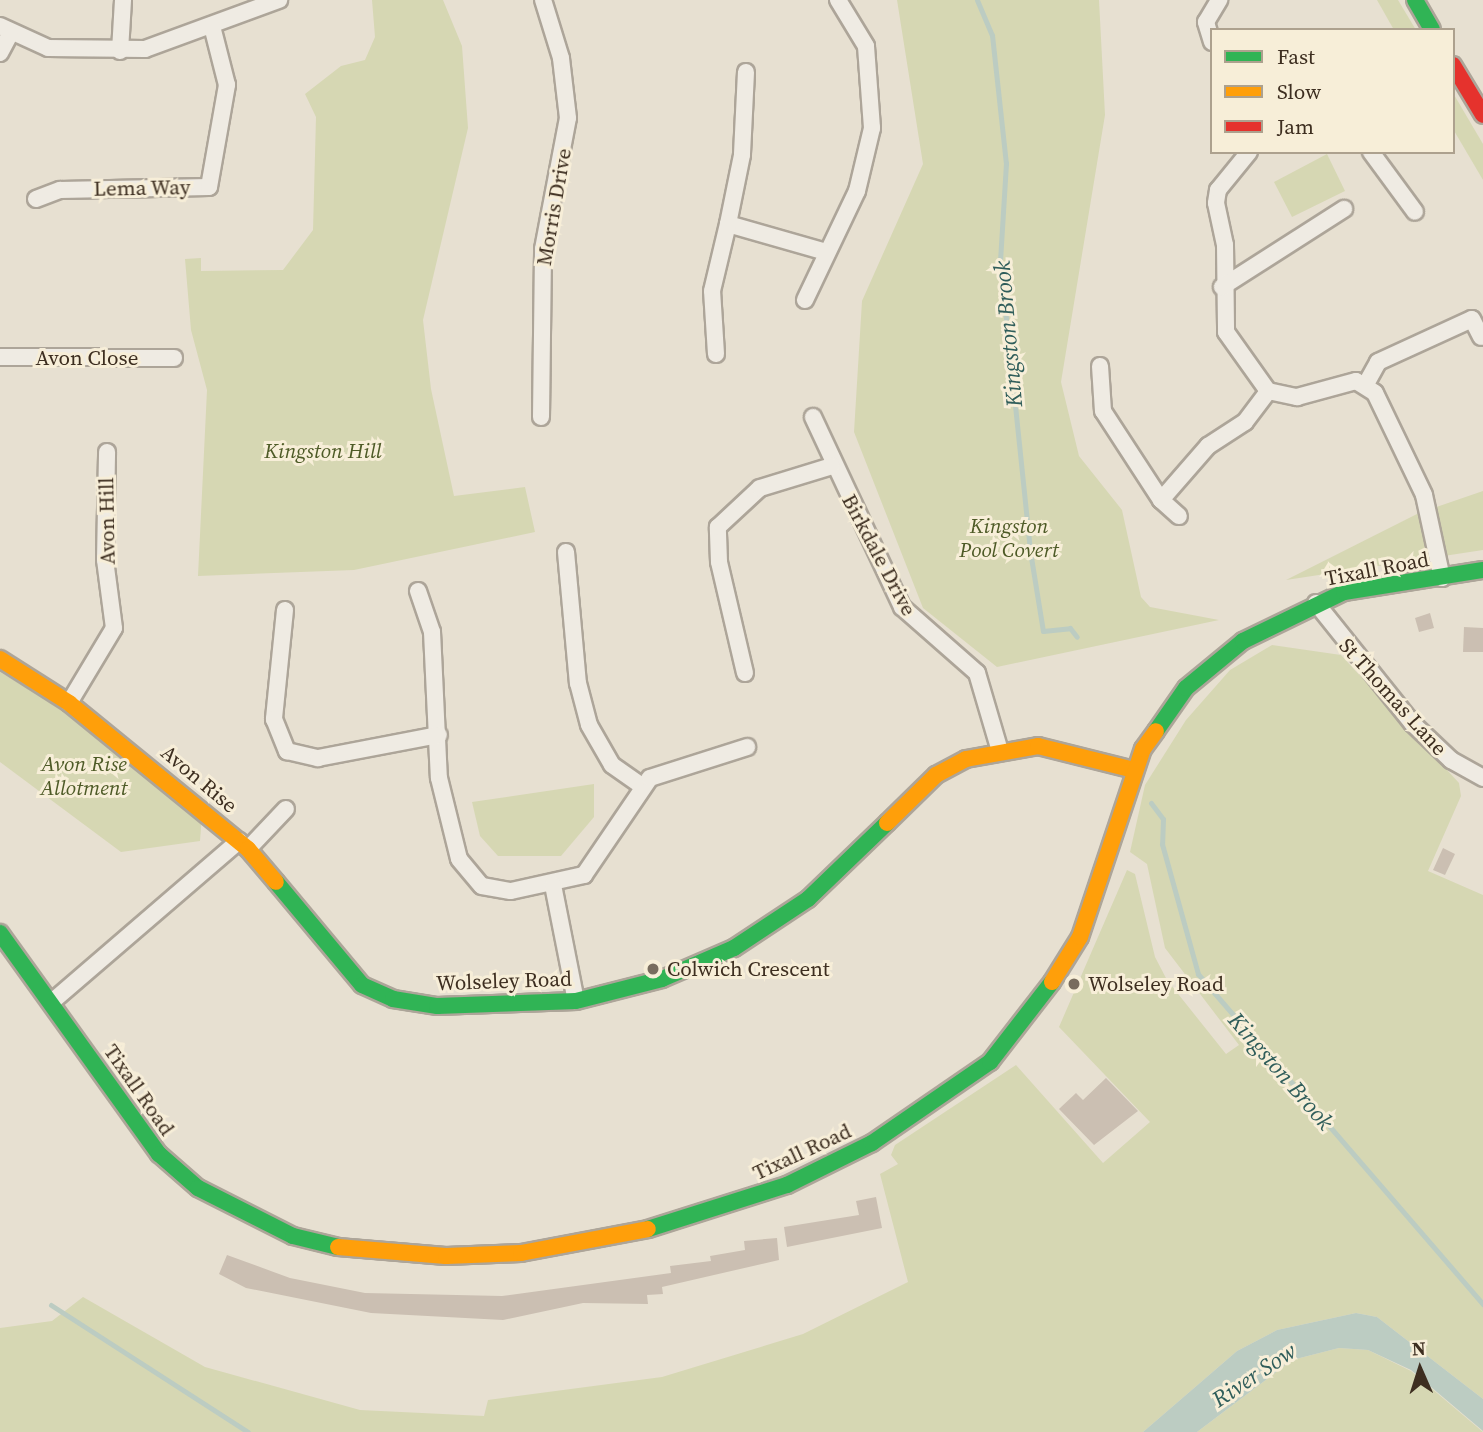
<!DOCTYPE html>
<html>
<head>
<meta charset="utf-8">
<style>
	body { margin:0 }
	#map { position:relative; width:1483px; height:1432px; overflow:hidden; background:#e7e0d1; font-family:"Source Serif 4",serif }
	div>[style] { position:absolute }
	.green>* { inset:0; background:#d6d7b3 }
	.water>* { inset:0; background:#bcccc2 }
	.stream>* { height:5px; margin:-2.5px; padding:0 2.5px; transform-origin:2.5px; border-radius:2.5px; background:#bcccc2 }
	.building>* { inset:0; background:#cbbfb2 }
	.roads { filter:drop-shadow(2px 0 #ada599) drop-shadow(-2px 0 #ada599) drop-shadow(0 2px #ada599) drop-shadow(0 -2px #ada599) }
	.street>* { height:16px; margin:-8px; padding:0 8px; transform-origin:8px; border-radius:8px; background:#efebe3 }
	.fast>* { height:16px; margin:-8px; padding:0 8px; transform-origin:8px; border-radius:8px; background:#30b455 }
	.slow>* { height:16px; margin:-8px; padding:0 8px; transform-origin:8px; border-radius:8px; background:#ff9f0a }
	.jam>* { height:16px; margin:-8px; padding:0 8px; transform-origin:8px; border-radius:8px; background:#e5322d }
	.dots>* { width:19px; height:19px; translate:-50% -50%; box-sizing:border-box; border:4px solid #f7eed8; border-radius:50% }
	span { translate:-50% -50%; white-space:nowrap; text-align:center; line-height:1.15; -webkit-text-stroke:6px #f7eed8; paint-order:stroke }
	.street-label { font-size:21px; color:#3d2e20 }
	.park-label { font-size:21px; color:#4d5a26; font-style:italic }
	.poi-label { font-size:21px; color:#3d2e20 }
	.left { translate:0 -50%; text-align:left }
	.water-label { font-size:23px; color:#2f5d5a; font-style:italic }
	.legend { position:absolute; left:1210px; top:28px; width:245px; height:126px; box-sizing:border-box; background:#f7eed8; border:2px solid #ada18e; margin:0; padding:9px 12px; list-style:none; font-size:21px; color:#3d2e20 }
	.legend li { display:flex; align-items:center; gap:14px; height:35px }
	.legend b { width:35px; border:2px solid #ada18e }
	.north { position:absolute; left:1385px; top:1334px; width:70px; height:70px; -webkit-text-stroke:5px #f7eed8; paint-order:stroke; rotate:357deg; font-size:19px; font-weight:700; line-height:28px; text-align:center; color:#3d2e20 }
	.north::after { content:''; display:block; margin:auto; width:24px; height:32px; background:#3d2e20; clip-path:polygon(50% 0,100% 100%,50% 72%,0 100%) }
</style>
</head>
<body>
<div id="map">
	<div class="green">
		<div style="clip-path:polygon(372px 0,443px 0,462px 46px,468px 128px,423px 320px,431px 389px,454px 496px,525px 487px,535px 532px,354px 570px,198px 576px,207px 390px,191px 330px,185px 259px,201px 258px,201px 271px,283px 270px,313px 230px,316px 117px,305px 94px,341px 66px,365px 60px,375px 37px)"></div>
		<div style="clip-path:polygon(897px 0,1099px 0,1105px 115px,1061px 382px,1079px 456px,1122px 510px,1141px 597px,1150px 607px,1219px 620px,997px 667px,923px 608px,854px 432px,862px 301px,923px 164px)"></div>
		<div style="clip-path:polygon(1377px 0,1398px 0,1416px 30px,1394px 30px)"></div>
		<div style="clip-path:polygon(1453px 93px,1483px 144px,1483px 180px,1453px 129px)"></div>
		<div style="clip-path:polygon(1327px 154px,1345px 191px,1292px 217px,1274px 182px)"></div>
		<div style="clip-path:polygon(1483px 491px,1483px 550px,1286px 580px,1419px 513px)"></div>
		<div style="clip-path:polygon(1272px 645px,1341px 655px,1459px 783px,1461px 796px,1428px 871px,1483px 895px,1483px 1399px,1377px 1317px,1356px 1313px,1277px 1330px,1237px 1351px,1143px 1432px,0 1432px,0 1328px,52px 1321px,83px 1297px,205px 1367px,360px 1410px,484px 1416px,488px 1400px,662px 1377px,803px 1334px,908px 1282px,880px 1174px,898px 1164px,891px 1155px,895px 1145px,1016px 1065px,1103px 1163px,1150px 1122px,1059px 1027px,1127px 870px,1135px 874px,1155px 957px,1167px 980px,1226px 1054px,1239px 1045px,1165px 948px,1147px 864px,1130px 852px,1145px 785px,1186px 720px,1230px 670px)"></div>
		<div style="clip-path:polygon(0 672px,62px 709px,202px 815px,200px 841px,121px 852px,0 762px)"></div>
		<div style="clip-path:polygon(594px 784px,594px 817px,561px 856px,498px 856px,480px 836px,472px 802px)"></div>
		<div style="clip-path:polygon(1339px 1348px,1368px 1350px,1411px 1371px,1483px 1432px,1197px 1432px,1292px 1360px)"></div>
	</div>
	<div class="water">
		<div style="clip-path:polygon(1356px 1313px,1377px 1317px,1483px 1399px,1483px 1431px,1411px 1370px,1368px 1350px,1339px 1348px,1292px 1360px,1197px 1432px,1143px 1432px,1237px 1351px,1277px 1330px)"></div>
	</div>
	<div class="stream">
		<div style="left:977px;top:0;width:38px;rotate:67deg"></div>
		<div style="left:992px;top:35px;width:129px;rotate:83.8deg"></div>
		<div style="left:1006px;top:163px;width:97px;rotate:93.5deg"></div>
		<div style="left:1000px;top:260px;width:293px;rotate:84.1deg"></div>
		<div style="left:1030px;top:551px;width:81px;rotate:80.8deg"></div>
		<div style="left:1043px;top:631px;width:27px;rotate:-6deg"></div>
		<div style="left:1070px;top:628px;width:11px;rotate:52deg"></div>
		<div style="left:1151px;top:803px;width:20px;rotate:53deg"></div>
		<div style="left:1163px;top:819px;width:25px;rotate:92deg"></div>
		<div style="left:1162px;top:844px;width:135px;rotate:74.5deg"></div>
		<div style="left:1198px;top:974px;width:436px;rotate:49.2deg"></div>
		<div style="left:51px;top:1305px;width:234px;rotate:32.8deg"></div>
	</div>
	<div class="building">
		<div style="clip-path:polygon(1430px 613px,1434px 628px,1419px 632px,1415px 618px)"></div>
		<div style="clip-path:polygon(1464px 627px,1483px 628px,1483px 652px,1463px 652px)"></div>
		<div style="clip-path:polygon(1443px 848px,1455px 854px,1445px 875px,1433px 870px)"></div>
		<div style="clip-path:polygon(1106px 1078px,1138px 1111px,1094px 1145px,1059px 1109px,1076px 1093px,1083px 1100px)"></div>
		<div style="clip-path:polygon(876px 1197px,882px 1228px,787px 1247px,784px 1227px,859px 1215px,856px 1201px)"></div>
		<div style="clip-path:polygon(777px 1238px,779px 1260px,662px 1287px,663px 1294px,647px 1295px,648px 1304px,583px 1303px,503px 1320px,371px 1313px,246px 1288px,219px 1274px,227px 1255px,290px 1278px,365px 1293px,502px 1296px,671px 1273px,670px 1266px,711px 1261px,710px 1256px,745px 1250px,744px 1241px)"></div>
	</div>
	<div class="roads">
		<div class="street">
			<div style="left:0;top:26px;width:53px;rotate:24.6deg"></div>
			<div style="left:48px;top:48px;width:97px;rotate:0.6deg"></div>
			<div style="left:145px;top:49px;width:143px;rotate:-20.1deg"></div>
			<div style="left:1212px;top:42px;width:21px;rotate:-107deg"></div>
			<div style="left:1206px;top:22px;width:26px;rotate:-59deg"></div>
			<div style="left:120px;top:51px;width:51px;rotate:-86.6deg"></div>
			<div style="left:0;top:53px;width:21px;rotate:-62deg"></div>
			<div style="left:746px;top:72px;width:83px;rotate:92.8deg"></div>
			<div style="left:742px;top:155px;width:70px;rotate:101.5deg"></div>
			<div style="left:728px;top:224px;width:102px;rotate:15.9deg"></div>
			<div style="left:1249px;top:152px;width:49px;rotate:129.2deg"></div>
			<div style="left:1218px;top:190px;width:13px;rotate:99deg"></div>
			<div style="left:1216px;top:203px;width:43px;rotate:77.9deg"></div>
			<div style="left:1225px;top:245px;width:87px;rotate:89.3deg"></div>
			<div style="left:1226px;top:332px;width:72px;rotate:54.6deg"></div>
			<div style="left:1268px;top:391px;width:30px;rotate:12deg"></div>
			<div style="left:1297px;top:397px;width:61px;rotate:-15.2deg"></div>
			<div style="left:1356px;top:381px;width:22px;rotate:32deg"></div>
			<div style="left:1375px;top:393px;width:113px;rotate:64.3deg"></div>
			<div style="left:1424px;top:495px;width:85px;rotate:77.8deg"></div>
			<div style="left:1371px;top:152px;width:74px;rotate:53.7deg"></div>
			<div style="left:36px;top:199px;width:26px;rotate:-21deg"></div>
			<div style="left:60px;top:190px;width:149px;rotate:-1.2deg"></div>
			<div style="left:209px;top:187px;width:104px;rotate:-80deg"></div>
			<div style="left:227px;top:85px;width:61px;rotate:-104.3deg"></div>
			<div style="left:1222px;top:287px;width:145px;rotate:-32.6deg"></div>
			<div style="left:805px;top:300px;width:121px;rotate:-64.5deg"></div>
			<div style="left:857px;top:191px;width:65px;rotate:-76.6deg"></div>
			<div style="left:872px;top:128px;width:82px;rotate:-94.2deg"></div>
			<div style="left:866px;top:46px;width:54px;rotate:-121.3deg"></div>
			<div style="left:716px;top:354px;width:63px;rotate:-93.6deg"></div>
			<div style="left:712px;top:291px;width:69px;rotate:-76.6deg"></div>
			<div style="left:0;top:357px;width:174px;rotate:0.3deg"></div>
			<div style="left:1100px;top:366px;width:45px;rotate:86.2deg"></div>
			<div style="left:1103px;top:411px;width:106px;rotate:56.9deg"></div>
			<div style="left:1161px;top:500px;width:72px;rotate:-49deg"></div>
			<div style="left:1208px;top:446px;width:44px;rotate:-33deg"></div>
			<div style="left:1245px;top:422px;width:39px;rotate:-53deg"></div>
			<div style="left:1366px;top:384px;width:25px;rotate:-61deg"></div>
			<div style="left:1378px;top:362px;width:103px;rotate:-24.6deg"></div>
			<div style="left:1472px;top:319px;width:20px;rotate:63deg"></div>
			<div style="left:541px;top:417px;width:168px;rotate:-89.3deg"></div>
			<div style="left:543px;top:249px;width:133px;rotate:-79.2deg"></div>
			<div style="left:568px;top:118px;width:60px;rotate:-96.7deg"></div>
			<div style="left:561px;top:58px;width:61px;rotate:-107.2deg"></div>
			<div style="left:813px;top:417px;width:210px;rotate:64.9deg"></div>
			<div style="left:902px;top:607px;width:100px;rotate:41.3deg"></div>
			<div style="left:977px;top:673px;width:81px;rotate:73.6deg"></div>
			<div style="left:1161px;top:500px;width:24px;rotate:42deg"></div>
			<div style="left:566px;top:552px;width:132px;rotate:84.8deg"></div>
			<div style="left:578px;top:683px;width:43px;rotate:75.3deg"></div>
			<div style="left:589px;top:725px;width:46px;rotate:60.1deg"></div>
			<div style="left:612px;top:765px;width:37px;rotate:35deg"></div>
			<div style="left:418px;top:591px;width:43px;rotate:71.1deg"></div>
			<div style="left:432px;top:632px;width:146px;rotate:87.3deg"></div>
			<div style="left:439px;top:778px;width:83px;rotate:76.1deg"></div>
			<div style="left:459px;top:859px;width:35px;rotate:50deg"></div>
			<div style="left:482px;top:886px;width:29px;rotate:10deg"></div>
			<div style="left:511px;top:891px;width:75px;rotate:-12.4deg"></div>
			<div style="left:584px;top:875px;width:117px;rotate:-55.8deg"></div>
			<div style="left:650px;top:778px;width:102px;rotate:-17.7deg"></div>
			<div style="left:1316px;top:603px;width:154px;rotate:51.3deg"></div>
			<div style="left:1412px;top:723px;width:54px;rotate:43.5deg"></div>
			<div style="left:1451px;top:760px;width:37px;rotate:29deg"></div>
			<div style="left:285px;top:610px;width:110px;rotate:95.8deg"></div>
			<div style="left:274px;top:719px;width:35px;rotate:68deg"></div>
			<div style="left:287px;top:751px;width:32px;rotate:13deg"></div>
			<div style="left:318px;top:758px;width:123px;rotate:-10.8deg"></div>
			<div style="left:745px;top:673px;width:114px;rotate:-103.2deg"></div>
			<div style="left:719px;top:562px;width:35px;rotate:-92deg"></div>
			<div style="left:718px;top:527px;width:57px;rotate:-42.9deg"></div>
			<div style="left:760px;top:488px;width:75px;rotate:-17deg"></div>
			<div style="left:69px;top:703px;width:87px;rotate:-59deg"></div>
			<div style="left:114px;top:628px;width:69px;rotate:-97.5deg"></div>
			<div style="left:105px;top:560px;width:108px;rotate:-88.9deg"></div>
			<div style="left:248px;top:849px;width:55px;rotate:-46.5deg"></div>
			<div style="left:553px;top:885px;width:118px;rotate:78.8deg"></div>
			<div style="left:54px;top:1000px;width:244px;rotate:-40.7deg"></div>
		</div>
		<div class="fast">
			<div style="left:1415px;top:0;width:34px;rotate:60deg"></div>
			<div style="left:1156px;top:731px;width:52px;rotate:-55.1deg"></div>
			<div style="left:1186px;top:688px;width:74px;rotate:-39.5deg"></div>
			<div style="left:1243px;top:641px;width:112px;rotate:-25.9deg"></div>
			<div style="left:1344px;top:592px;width:141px;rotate:-9deg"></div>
			<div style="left:276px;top:882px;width:134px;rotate:50.1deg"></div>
			<div style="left:362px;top:985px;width:34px;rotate:24deg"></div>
			<div style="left:393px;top:999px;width:45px;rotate:9deg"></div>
			<div style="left:437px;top:1006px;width:139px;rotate:-2.1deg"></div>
			<div style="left:576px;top:1001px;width:89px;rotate:-14.3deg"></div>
			<div style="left:662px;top:979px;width:78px;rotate:-23.3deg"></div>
			<div style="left:734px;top:948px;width:89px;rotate:-33.5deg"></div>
			<div style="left:808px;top:899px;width:110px;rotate:-43.9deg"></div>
			<div style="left:0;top:933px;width:272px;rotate:54.3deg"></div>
			<div style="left:159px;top:1154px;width:52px;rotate:41.1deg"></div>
			<div style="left:198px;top:1188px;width:106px;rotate:26.8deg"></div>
			<div style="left:293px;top:1236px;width:46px;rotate:13.7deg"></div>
			<div style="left:648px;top:1229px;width:146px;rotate:-17.6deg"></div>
			<div style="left:787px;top:1185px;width:95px;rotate:-26.3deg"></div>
			<div style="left:872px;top:1143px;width:143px;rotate:-34.5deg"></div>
			<div style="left:990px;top:1062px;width:101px;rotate:-52.2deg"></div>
		</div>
		<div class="slow">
			<div style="left:0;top:659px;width:82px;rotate:32.5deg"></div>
			<div style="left:69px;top:703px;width:231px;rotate:39.2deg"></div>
			<div style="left:248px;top:849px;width:43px;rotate:49.7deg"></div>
			<div style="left:887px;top:823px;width:69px;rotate:-44.4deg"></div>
			<div style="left:936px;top:775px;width:34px;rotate:-28deg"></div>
			<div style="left:966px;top:759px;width:73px;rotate:-10.2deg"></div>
			<div style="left:1038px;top:746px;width:99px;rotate:14deg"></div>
			<div style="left:1052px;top:982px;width:53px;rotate:-58.1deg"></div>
			<div style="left:1080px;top:937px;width:198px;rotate:-71.5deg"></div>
			<div style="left:1143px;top:749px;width:22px;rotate:-54deg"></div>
			<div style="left:338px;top:1247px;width:108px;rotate:4.8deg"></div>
			<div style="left:446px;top:1256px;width:75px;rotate:-2.3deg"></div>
			<div style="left:521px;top:1253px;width:129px;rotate:-10.7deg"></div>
		</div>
		<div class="jam">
			<div style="left:1453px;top:65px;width:58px;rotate:59deg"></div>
		</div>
	</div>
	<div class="dots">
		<div style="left:653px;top:969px;background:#786c5e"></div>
		<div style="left:1074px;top:984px;background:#786c5e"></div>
	</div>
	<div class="street-label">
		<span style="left:142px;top:188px;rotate:-1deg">Lema Way</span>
		<span style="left:554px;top:207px;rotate:-80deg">Morris Drive</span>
		<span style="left:87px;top:358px">Avon Close</span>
		<span style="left:107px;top:521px;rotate:-91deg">Avon Hill</span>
		<span style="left:879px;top:555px;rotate:62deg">Birkdale Drive</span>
		<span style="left:1377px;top:569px;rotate:-11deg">Tixall Road</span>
		<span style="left:1393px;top:697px;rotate:48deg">St Thomas Lane</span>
		<span style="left:199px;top:779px;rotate:40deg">Avon Rise</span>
		<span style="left:504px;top:981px;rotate:-2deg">Wolseley Road</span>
		<span style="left:139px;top:1090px;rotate:55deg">Tixall Road</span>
		<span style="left:802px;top:1152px;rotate:-25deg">Tixall Road</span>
	</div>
	<div class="park-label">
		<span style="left:323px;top:451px">Kingston Hill</span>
		<span style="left:1009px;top:538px">Kingston<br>Pool Covert</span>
		<span style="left:84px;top:776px">Avon Rise<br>Allotment</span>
	</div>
	<div class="poi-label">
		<span class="left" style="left:667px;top:969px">Colwich Crescent</span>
		<span class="left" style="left:1088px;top:984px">Wolseley Road</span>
	</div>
	<div class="water-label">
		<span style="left:1008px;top:334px;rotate:-95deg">Kingston Brook</span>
		<span style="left:1281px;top:1071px;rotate:49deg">Kingston Brook</span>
		<span style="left:1254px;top:1375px;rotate:-34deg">River Sow</span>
	</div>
	<ul class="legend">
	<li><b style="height:9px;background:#30b455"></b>Fast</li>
	<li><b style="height:9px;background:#ff9f0a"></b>Slow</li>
	<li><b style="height:9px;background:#e5322d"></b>Jam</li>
	</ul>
	<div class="north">N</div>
</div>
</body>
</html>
